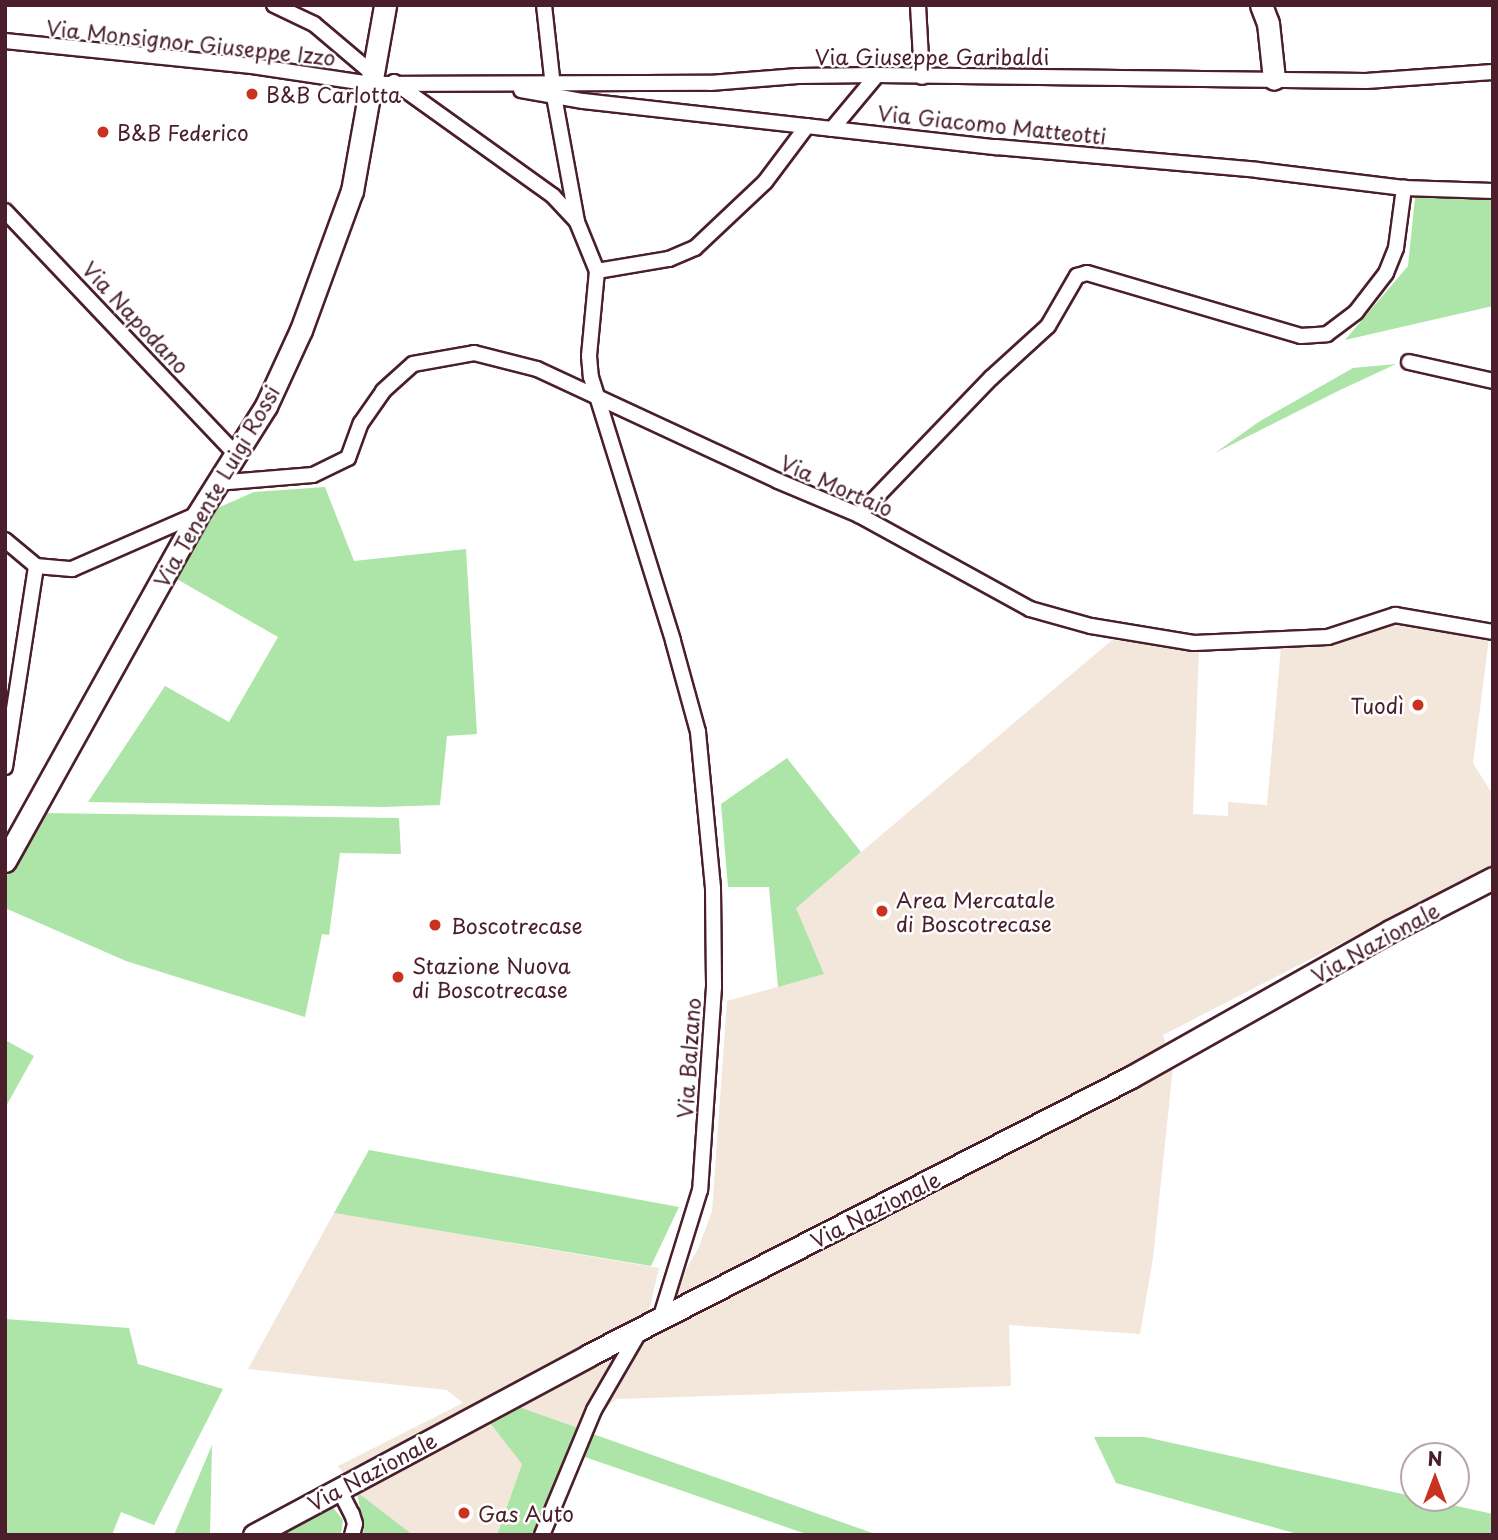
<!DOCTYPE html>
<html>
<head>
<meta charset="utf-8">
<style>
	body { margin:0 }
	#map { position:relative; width:1498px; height:1540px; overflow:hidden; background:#fff; font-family:"Playpen Sans",sans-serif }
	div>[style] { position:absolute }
	.built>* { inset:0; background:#f3e6db }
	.green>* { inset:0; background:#ade4a8 }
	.roads { filter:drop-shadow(2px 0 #4a1f2b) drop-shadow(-2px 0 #4a1f2b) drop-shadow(0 2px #4a1f2b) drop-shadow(0 -2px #4a1f2b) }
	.street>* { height:14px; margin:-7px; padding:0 7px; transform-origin:7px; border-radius:7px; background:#fff }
	.secondary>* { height:21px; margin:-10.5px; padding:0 10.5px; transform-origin:10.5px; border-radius:10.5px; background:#fff }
	.dots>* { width:19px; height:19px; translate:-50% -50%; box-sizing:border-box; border:4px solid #fff; border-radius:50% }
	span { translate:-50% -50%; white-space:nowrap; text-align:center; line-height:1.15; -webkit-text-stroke:5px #fff; paint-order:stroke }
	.street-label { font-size:21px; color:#4a1f2b }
	.poi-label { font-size:21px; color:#4a1f2b }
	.left { translate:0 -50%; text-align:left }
	.right { translate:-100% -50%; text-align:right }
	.frame { position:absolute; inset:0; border:7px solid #4a1f2b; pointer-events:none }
	.north { position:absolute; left:1400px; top:1442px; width:70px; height:70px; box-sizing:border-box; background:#fff; border:2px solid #b7a5aa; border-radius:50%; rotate:0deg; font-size:19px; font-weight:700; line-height:28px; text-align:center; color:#4a1f2b }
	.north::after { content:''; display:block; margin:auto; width:24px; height:32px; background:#c8321e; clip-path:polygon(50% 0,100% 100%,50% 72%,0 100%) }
</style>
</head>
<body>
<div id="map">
	<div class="built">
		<div style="clip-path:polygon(1395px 620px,1489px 638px,1473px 763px,1493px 795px,1493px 865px,1163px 1035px,1173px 1067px,1153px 1258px,1140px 1334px,1009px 1325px,1011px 1386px,616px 1399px,601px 1412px,593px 1434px,519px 1407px,522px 1464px,497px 1535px,413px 1535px,357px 1492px,338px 1466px,463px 1403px,447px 1390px,248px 1369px,334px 1213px,659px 1268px,641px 1346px,698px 1249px,712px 1211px,727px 1001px,824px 974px,795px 908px,1112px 640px,1199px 649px,1193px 814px,1228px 816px,1228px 802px,1267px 805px,1281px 647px,1322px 645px)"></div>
	</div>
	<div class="green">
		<div style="clip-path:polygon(1415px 198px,1493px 198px,1493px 306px,1345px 340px,1408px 266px)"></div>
		<div style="clip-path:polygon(1396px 364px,1338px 391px,1215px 453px,1260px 421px,1353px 368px)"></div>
		<div style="clip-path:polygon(325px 487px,354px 561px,466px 549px,477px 734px,447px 736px,440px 805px,383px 807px,88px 802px,165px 686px,229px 722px,278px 637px,175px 578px,213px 510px,254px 492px)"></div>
		<div style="clip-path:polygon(787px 758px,861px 852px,796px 908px,824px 974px,778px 987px,769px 887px,728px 887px,721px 804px)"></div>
		<div style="clip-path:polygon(42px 813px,399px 818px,401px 854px,340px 853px,329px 935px,322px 934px,305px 1017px,126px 961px,5px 908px,5px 879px)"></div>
		<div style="clip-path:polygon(5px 1040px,34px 1056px,5px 1108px)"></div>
		<div style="clip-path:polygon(369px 1150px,679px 1207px,651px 1266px,334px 1213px)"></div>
		<div style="clip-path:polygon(5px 1319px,129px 1328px,138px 1364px,223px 1389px,154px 1525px,121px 1512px,112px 1535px,5px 1535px)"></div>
		<div style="clip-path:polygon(519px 1407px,578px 1428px,536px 1535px,497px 1535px,522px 1464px,491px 1424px)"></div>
		<div style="clip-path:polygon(593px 1434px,878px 1535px,809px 1535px,585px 1457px)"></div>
		<div style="clip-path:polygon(1094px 1437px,1145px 1437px,1493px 1514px,1493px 1535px,1301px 1535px,1116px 1483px)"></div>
		<div style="clip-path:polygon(212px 1445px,210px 1534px,174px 1535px)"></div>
		<div style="clip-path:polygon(357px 1492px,413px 1535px,362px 1535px,364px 1530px)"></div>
		<div style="clip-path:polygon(331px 1505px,343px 1520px,341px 1535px,274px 1535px)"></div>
	</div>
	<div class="roads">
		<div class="street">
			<div style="left:274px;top:5px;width:44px;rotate:25.4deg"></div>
			<div style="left:314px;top:24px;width:76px;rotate:40.2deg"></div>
			<div style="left:544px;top:5px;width:92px;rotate:83.7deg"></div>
			<div style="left:554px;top:96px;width:127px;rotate:79.6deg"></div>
			<div style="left:918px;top:5px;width:72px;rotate:86.8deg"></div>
			<div style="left:5px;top:41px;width:248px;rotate:5.8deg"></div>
			<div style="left:252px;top:66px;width:120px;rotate:8.6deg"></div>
			<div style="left:371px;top:84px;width:339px;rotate:-0.2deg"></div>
			<div style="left:710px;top:83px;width:88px;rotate:-4.5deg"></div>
			<div style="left:798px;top:76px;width:79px;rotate:-0.7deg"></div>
			<div style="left:877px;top:75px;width:489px;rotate:0.7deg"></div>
			<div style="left:1366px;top:81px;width:127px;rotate:-4.1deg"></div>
			<div style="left:394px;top:82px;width:196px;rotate:35.6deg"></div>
			<div style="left:553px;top:196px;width:35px;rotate:47deg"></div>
			<div style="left:577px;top:222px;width:53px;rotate:67.8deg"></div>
			<div style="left:597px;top:271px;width:85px;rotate:95.4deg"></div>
			<div style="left:589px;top:356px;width:21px;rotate:85deg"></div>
			<div style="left:591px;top:377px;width:276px;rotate:72.7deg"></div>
			<div style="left:673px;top:641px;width:94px;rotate:74.6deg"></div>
			<div style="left:698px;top:732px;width:157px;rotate:84.5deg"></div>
			<div style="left:713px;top:888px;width:99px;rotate:89.4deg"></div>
			<div style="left:714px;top:987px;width:203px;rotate:93.9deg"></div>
			<div style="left:700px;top:1190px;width:135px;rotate:107.2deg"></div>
			<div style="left:521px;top:90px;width:63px;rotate:10.1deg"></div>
			<div style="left:583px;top:101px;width:416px;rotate:6.4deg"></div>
			<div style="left:996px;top:147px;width:262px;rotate:5deg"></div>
			<div style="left:1257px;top:170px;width:148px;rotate:7deg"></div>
			<div style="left:1404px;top:188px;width:89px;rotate:1.9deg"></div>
			<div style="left:832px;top:129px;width:70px;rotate:-50.2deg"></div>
			<div style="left:5px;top:211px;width:334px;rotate:46.5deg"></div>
			<div style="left:597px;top:271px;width:73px;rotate:-9.5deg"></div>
			<div style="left:669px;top:259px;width:28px;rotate:-23deg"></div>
			<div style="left:695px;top:248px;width:96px;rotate:-43.3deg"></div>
			<div style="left:765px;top:182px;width:70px;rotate:-53.1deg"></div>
			<div style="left:1409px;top:362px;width:86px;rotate:12.7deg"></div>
			<div style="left:216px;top:483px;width:97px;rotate:-4.7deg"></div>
			<div style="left:313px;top:475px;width:39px;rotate:-26deg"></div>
			<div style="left:348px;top:458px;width:37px;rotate:-70deg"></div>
			<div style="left:361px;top:423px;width:39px;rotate:-55deg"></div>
			<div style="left:383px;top:391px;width:40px;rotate:-42deg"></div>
			<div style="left:413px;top:364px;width:62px;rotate:-10.2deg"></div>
			<div style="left:474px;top:353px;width:65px;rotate:14.3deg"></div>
			<div style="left:537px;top:369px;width:266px;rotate:24.9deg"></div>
			<div style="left:778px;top:481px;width:88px;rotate:22.8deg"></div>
			<div style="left:859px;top:515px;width:195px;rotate:28.8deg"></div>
			<div style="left:1030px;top:609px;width:63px;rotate:15.6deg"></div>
			<div style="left:1091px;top:626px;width:104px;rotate:9.4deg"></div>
			<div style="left:1194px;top:643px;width:134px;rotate:-2.6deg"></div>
			<div style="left:1328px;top:637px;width:71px;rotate:-18.2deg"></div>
			<div style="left:1395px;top:615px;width:99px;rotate:9.8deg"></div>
			<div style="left:859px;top:515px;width:190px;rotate:-46.1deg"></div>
			<div style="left:991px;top:378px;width:77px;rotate:-42.4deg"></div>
			<div style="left:1048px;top:326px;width:58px;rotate:-59.9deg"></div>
			<div style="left:1077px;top:276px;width:10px;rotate:-17deg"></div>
			<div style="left:1087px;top:273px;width:223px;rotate:16.4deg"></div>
			<div style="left:1301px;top:336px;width:26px;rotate:-4deg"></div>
			<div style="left:1327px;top:334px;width:36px;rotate:-37deg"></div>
			<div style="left:1356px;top:312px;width:49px;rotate:-52.4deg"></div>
			<div style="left:1386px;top:273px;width:27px;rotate:-68deg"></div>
			<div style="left:1396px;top:248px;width:61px;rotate:-82.4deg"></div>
			<div style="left:5px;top:540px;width:40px;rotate:40deg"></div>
			<div style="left:36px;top:566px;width:36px;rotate:5deg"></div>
			<div style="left:72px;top:569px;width:137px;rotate:-23.6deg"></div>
			<div style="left:5px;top:767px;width:203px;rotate:-81.2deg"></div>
			<div style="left:339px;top:1489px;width:28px;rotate:63deg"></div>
			<div style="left:352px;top:1514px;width:10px;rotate:73deg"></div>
			<div style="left:355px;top:1524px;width:11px;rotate:105deg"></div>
			<div style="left:542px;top:1535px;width:135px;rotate:-67.4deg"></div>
			<div style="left:594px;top:1410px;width:94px;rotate:-59.9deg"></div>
		</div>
		<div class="secondary">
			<div style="left:1261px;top:5px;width:19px;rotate:69deg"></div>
			<div style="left:1268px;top:23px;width:56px;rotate:83.9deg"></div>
			<div style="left:5px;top:861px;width:397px;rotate:-60.9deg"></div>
			<div style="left:198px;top:514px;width:128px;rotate:-57.8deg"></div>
			<div style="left:266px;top:406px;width:84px;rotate:-65.3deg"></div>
			<div style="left:301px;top:330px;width:148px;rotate:-69.9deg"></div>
			<div style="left:352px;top:191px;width:189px;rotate:-79.9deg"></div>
			<div style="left:254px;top:1535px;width:380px;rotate:-28.2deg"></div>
			<div style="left:589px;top:1355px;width:609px;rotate:-27.15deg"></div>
			<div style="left:1131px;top:1077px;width:297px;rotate:-29.4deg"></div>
			<div style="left:1390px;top:931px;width:116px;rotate:-27.2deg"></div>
		</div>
	</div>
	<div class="dots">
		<div style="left:252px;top:94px;background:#c8321e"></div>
		<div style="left:103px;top:132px;background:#c8321e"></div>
		<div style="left:1418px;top:705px;background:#c8321e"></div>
		<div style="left:882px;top:911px;background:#c8321e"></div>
		<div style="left:435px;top:925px;background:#c8321e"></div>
		<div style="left:398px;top:977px;background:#c8321e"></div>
		<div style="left:464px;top:1513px;background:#c8321e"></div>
	</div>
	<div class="street-label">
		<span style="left:191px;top:42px;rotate:6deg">Via Monsignor Giuseppe Izzo</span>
		<span style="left:932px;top:56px">Via Giuseppe Garibaldi</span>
		<span style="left:992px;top:124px;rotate:6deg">Via Giacomo Matteotti</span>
		<span style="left:136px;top:317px;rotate:47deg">Via Napodano</span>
		<span style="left:837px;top:485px;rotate:24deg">Via Mortaio</span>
		<span style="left:216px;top:486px;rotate:-60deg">Via Tenente Luigi Rossi</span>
		<span style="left:1375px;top:942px;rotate:-29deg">Via Nazionale</span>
		<span style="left:688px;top:1058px;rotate:-86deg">Via Balzano</span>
		<span style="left:875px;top:1209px;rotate:-27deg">Via Nazionale</span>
		<span style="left:372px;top:1471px;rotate:-28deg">Via Nazionale</span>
	</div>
	<div class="poi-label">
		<span class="left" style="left:266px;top:94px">B&amp;B Carlotta</span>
		<span class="left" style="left:117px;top:132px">B&amp;B Federico</span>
		<span class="right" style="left:1404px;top:705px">Tuodì</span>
		<span class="left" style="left:896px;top:911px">Area Mercatale<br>di Boscotrecase</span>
		<span class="left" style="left:451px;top:925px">Boscotrecase</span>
		<span class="left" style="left:412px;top:977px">Stazione Nuova<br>di Boscotrecase</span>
		<span class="left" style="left:478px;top:1513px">Gas Auto</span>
	</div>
	<div class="frame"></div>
	<div class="north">N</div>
</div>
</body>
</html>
